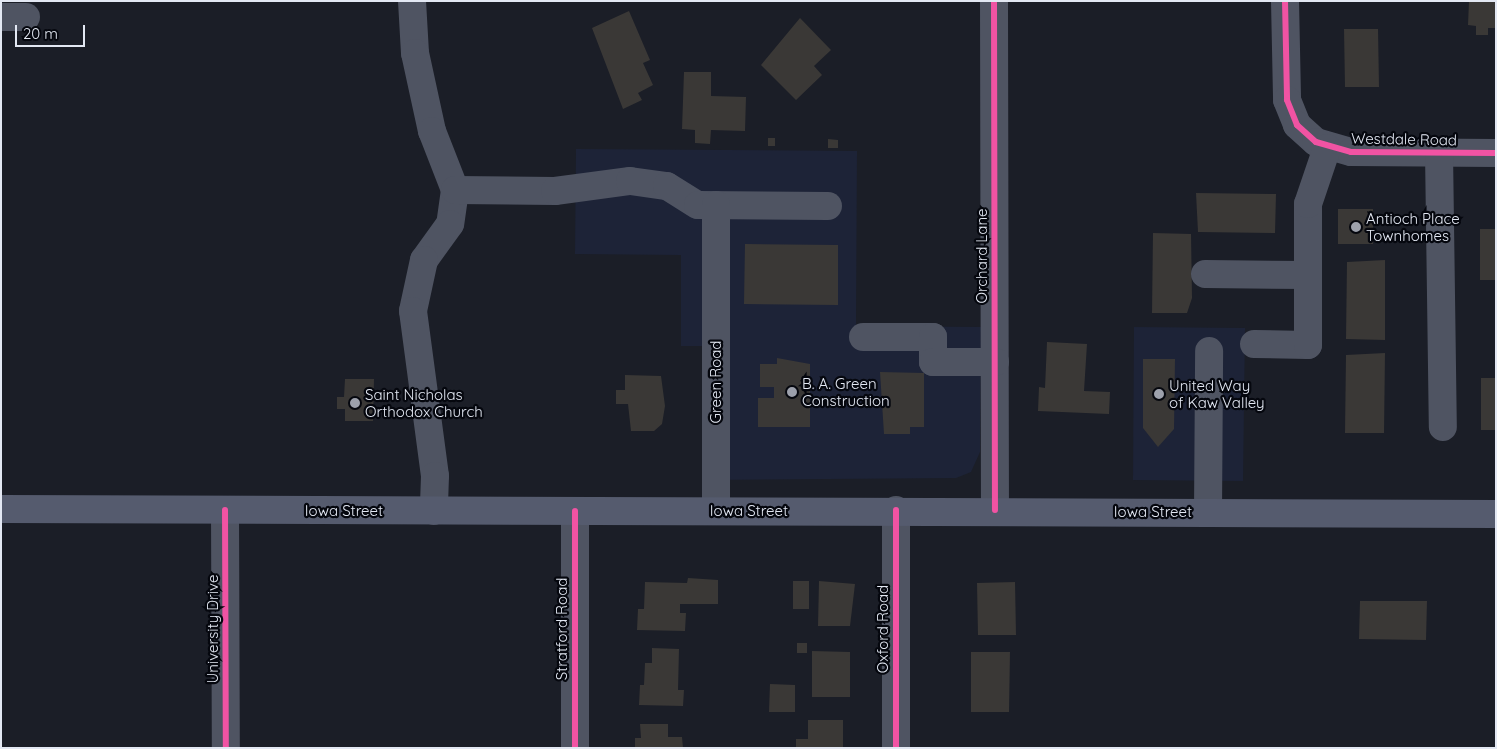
<!DOCTYPE html>
<html>
<head>
<meta charset="utf-8">
<style>
	body { margin:0 }
	#map { position:relative; width:1497px; height:749px; overflow:hidden; background:#1b1e27; font-family:Quicksand,sans-serif }
	div>[style] { position:absolute }
	.built>* { inset:0; background:#1d2337 }
	.building>* { inset:0; background:#3a3836 }
	.minor>* { height:28px; margin:-14px; padding:0 14px; transform-origin:14px; border-radius:14px; background:#4f5462 }
	.highway>* { height:28px; margin:-14px; padding:0 14px; transform-origin:14px; border-radius:14px; background:#555b6e }
	.cycleway>* { height:6px; margin:-3px; padding:0 3px; transform-origin:3px; border-radius:3px; background:#f153a3 }
	.dots>* { width:14px; height:14px; translate:-50% -50%; box-sizing:border-box; border:2px solid #05070e; border-radius:50% }
	span { translate:-50% -50%; white-space:nowrap; text-align:center; line-height:1.15; -webkit-text-stroke:4.5px #05070e; paint-order:stroke }
	.street-label { font-size:15px; color:#e3e8f3 }
	.poi-label { font-size:15px; color:#e3e8f3 }
	.left { translate:0 -50%; text-align:left }
	.frame { position:absolute; inset:0; border:2px solid #e3e8f3; pointer-events:none }
	.scale { position:absolute; left:15px; top:25px; width:70px; height:22px; box-sizing:border-box; border:2px solid #e3e8f3; border-top:0; padding-left:6px; font-size:15px; line-height:18px; white-space:nowrap; color:#e3e8f3; -webkit-text-stroke:4px #05070e; paint-order:stroke }
</style>
</head>
<body>
<div id="map">
	<div class="built">
		<div style="clip-path:polygon(576px 149px,857px 151px,856px 326px,981px 327px,980px 452px,971px 472px,956px 478px,703px 480px,703px 346px,681px 346px,681px 255px,575px 254px)"></div>
		<div style="clip-path:polygon(1134px 327px,1245px 328px,1243px 481px,1133px 480px)"></div>
	</div>
	<div class="building">
		<div style="clip-path:polygon(1469px 1px,1496px 1px,1496px 28px,1488px 28px,1488px 35px,1476px 35px,1476px 26px,1468px 25px)"></div>
		<div style="clip-path:polygon(629px 11px,650px 60px,643px 63px,653px 85px,638px 93px,642px 100px,623px 109px,592px 28px)"></div>
		<div style="clip-path:polygon(800px 18px,831px 50px,814px 66px,822px 75px,796px 100px,761px 65px)"></div>
		<div style="clip-path:polygon(1344px 29px,1378px 29px,1379px 87px,1345px 87px)"></div>
		<div style="clip-path:polygon(684px 72px,711px 72px,711px 96px,746px 97px,745px 131px,711px 130px,710px 144px,695px 143px,695px 130px,682px 129px)"></div>
		<div style="clip-path:polygon(768px 138px,775px 138px,775px 146px,768px 146px)"></div>
		<div style="clip-path:polygon(828px 139px,838px 140px,838px 148px,828px 148px)"></div>
		<div style="clip-path:polygon(1196px 193px,1276px 194px,1275px 233px,1198px 232px)"></div>
		<div style="clip-path:polygon(1338px 209px,1373px 209px,1373px 244px,1338px 244px)"></div>
		<div style="clip-path:polygon(1480px 229px,1496px 229px,1496px 280px,1480px 280px)"></div>
		<div style="clip-path:polygon(1153px 233px,1191px 234px,1192px 298px,1187px 313px,1152px 313px)"></div>
		<div style="clip-path:polygon(745px 244px,838px 245px,838px 305px,744px 304px)"></div>
		<div style="clip-path:polygon(1385px 260px,1385px 340px,1346px 339px,1347px 262px)"></div>
		<div style="clip-path:polygon(1047px 342px,1087px 344px,1084px 391px,1110px 392px,1109px 414px,1038px 411px,1039px 387px,1045px 388px)"></div>
		<div style="clip-path:polygon(1385px 353px,1384px 433px,1345px 433px,1346px 355px)"></div>
		<div style="clip-path:polygon(777px 358px,810px 364px,810px 427px,758px 427px,758px 398px,774px 398px,774px 387px,760px 387px,760px 364px,777px 364px)"></div>
		<div style="clip-path:polygon(1143px 359px,1175px 359px,1174px 429px,1158px 447px,1143px 428px)"></div>
		<div style="clip-path:polygon(880px 372px,924px 373px,924px 427px,910px 427px,910px 434px,884px 434px)"></div>
		<div style="clip-path:polygon(625px 375px,661px 376px,665px 406px,662px 424px,654px 431px,631px 431px,628px 404px,616px 404px,616px 390px,625px 390px)"></div>
		<div style="clip-path:polygon(1481px 378px,1496px 378px,1496px 430px,1481px 430px)"></div>
		<div style="clip-path:polygon(345px 379px,374px 379px,373px 421px,345px 421px,345px 409px,337px 409px,337px 397px,344px 397px)"></div>
		<div style="clip-path:polygon(688px 578px,718px 580px,718px 604px,680px 604px,680px 613px,686px 613px,685px 631px,637px 630px,638px 609px,644px 609px,645px 582px,687px 583px)"></div>
		<div style="clip-path:polygon(793px 581px,809px 581px,809px 609px,793px 609px)"></div>
		<div style="clip-path:polygon(819px 581px,855px 584px,850px 626px,818px 626px)"></div>
		<div style="clip-path:polygon(1015px 582px,1016px 635px,978px 635px,977px 583px)"></div>
		<div style="clip-path:polygon(1360px 601px,1427px 601px,1426px 640px,1359px 639px)"></div>
		<div style="clip-path:polygon(797px 643px,807px 643px,807px 653px,797px 653px)"></div>
		<div style="clip-path:polygon(652px 648px,679px 649px,678px 690px,684px 690px,683px 706px,639px 705px,640px 685px,644px 685px,645px 663px,652px 663px)"></div>
		<div style="clip-path:polygon(812px 651px,850px 652px,850px 697px,812px 697px)"></div>
		<div style="clip-path:polygon(971px 652px,1010px 652px,1009px 712px,971px 712px)"></div>
		<div style="clip-path:polygon(770px 684px,795px 685px,795px 712px,769px 712px)"></div>
		<div style="clip-path:polygon(808px 720px,843px 720px,843px 748px,796px 748px,796px 739px,808px 739px)"></div>
		<div style="clip-path:polygon(640px 724px,668px 724px,668px 737px,682px 737px,683px 748px,635px 748px,635px 738px,641px 738px)"></div>
	</div>
	<div class="minor">
		<div style="left:412px;top:1px;width:52px;rotate:86.7deg"></div>
		<div style="left:415px;top:53px;width:80px;rotate:77.7deg"></div>
		<div style="left:432px;top:131px;width:63px;rotate:68.7deg"></div>
		<div style="left:455px;top:190px;width:34px;rotate:98deg"></div>
		<div style="left:450px;top:224px;width:44px;rotate:125.8deg"></div>
		<div style="left:424px;top:260px;width:52px;rotate:102.2deg"></div>
		<div style="left:413px;top:311px;width:166px;rotate:82.4deg"></div>
		<div style="left:435px;top:476px;width:35px;rotate:92deg"></div>
		<div style="left:994px;top:1px;width:509px;rotate:89.89deg"></div>
		<div style="left:1285px;top:1px;width:99px;rotate:88.8deg"></div>
		<div style="left:1287px;top:100px;width:27px;rotate:68deg"></div>
		<div style="left:1297px;top:125px;width:25px;rotate:42deg"></div>
		<div style="left:1316px;top:142px;width:36px;rotate:16deg"></div>
		<div style="left:1351px;top:152px;width:145px;rotate:0.4deg"></div>
		<div style="left:1px;top:17px;width:25px"></div>
		<div style="left:1439px;top:152px;width:275px;rotate:89.2deg"></div>
		<div style="left:455px;top:190px;width:100px;rotate:0.6deg"></div>
		<div style="left:555px;top:191px;width:76px;rotate:-7.6deg"></div>
		<div style="left:630px;top:181px;width:37px;rotate:8deg"></div>
		<div style="left:667px;top:186px;width:36px;rotate:32deg"></div>
		<div style="left:698px;top:205px;width:130px;rotate:0.4deg"></div>
		<div style="left:1205px;top:274px;width:103px;rotate:0.6deg"></div>
		<div style="left:863px;top:337px;width:70px"></div>
		<div style="left:933px;top:337px;width:25px;rotate:90deg"></div>
		<div style="left:933px;top:362px;width:62px"></div>
		<div style="left:1254px;top:344px;width:54px;rotate:1.1deg"></div>
		<div style="left:1308px;top:345px;width:141px;rotate:-90deg"></div>
		<div style="left:1308px;top:204px;width:59px;rotate:-71.3deg"></div>
		<div style="left:225px;top:510px;width:238px;rotate:89.8deg"></div>
		<div style="left:896px;top:510px;width:238px;rotate:90deg"></div>
		<div style="left:575px;top:511px;width:237px;rotate:90deg"></div>
		<div style="left:716px;top:511px;width:306px;rotate:-90deg"></div>
		<div style="left:1208px;top:512px;width:161px;rotate:-89.6deg"></div>
	</div>
	<div class="highway">
		<div style="left:1px;top:509px;width:1495px;rotate:0.19deg"></div>
	</div>
	<div class="cycleway">
		<div style="left:994px;top:1px;width:509px;rotate:89.89deg"></div>
		<div style="left:1285px;top:1px;width:99px;rotate:88.8deg"></div>
		<div style="left:1287px;top:100px;width:27px;rotate:68deg"></div>
		<div style="left:1297px;top:125px;width:25px;rotate:42deg"></div>
		<div style="left:1316px;top:142px;width:36px;rotate:16deg"></div>
		<div style="left:1351px;top:152px;width:145px;rotate:0.4deg"></div>
		<div style="left:225px;top:510px;width:238px;rotate:89.8deg"></div>
		<div style="left:896px;top:510px;width:238px;rotate:90deg"></div>
		<div style="left:575px;top:511px;width:237px;rotate:90deg"></div>
	</div>
	<div class="dots">
		<div style="left:1356px;top:227px;background:#9da1ac"></div>
		<div style="left:792px;top:392px;background:#9da1ac"></div>
		<div style="left:1159px;top:394px;background:#9da1ac"></div>
		<div style="left:355px;top:403px;background:#9da1ac"></div>
	</div>
	<div class="street-label">
		<span style="left:1404px;top:139px;rotate:1deg">Westdale Road</span>
		<span style="left:982px;top:256px;rotate:-90deg">Orchard Lane</span>
		<span style="left:716px;top:382px;rotate:-90deg">Green Road</span>
		<span style="left:344px;top:511px">Iowa Street</span>
		<span style="left:749px;top:511px">Iowa Street</span>
		<span style="left:1153px;top:512px">Iowa Street</span>
		<span style="left:213px;top:629px;rotate:-90deg">University Drive</span>
		<span style="left:562px;top:629px;rotate:-90deg">Stratford Road</span>
		<span style="left:883px;top:629px;rotate:-90deg">Oxford Road</span>
	</div>
	<div class="poi-label">
		<span class="left" style="left:1366px;top:227px">Antioch Place<br>Townhomes</span>
		<span class="left" style="left:802px;top:392px">B. A. Green<br>Construction</span>
		<span class="left" style="left:1169px;top:394px">United Way<br>of Kaw Valley</span>
		<span class="left" style="left:365px;top:403px">Saint Nicholas<br>Orthodox Church</span>
	</div>
	<div class="frame"></div>
	<div class="scale">20 m</div>
</div>
</body>
</html>
